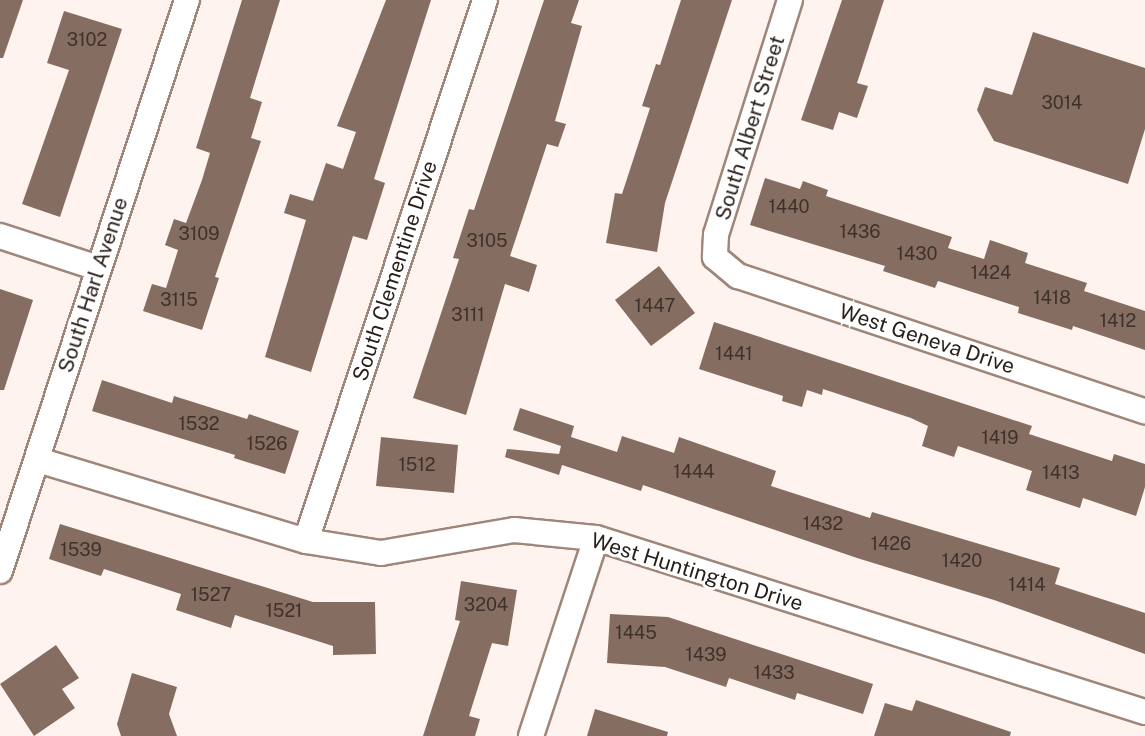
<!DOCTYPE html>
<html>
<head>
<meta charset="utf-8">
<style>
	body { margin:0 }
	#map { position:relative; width:1145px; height:736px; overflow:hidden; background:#fef3ee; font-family:"Public Sans",sans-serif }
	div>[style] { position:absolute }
	.building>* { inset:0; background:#856d62 }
	.roads { filter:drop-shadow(2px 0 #9f867a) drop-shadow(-2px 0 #9f867a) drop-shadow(0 2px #9f867a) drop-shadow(0 -2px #9f867a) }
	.minor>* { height:24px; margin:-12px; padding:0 12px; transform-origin:12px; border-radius:12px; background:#fff }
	span { translate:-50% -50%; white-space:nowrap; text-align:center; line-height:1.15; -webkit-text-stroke:6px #fff; paint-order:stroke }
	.number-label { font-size:18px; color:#3e312b }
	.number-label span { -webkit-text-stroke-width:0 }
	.street-label { font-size:21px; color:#271d19 }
</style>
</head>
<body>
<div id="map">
	<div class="building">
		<div style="clip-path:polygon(0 0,23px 0,3px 58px,0 58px)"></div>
		<div style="clip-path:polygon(242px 0,280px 0,250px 98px,262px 102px,251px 138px,261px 141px,215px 277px,219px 278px,202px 330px,143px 311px,152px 284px,166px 288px,178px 250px,165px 245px,174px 219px,186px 223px,202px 180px,210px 153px,196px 148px)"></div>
		<div style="clip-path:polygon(386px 0,431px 0,374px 179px,385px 183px,367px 240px,353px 236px,311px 372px,265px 357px,306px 220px,284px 213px,290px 194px,313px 201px,326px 163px,343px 169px,356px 132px,337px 126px)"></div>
		<div style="clip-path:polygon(544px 0,579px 0,571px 23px,582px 26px,555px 121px,566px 124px,558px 147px,547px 144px,510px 256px,537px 265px,529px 292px,505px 284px,466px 415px,413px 398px,459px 259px,453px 258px,469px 209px,474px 210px)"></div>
		<div style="clip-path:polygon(681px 0,732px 0,665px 203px,657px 252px,606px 243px,615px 193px,622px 194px,650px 108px,642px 106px,656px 64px,660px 65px)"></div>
		<div style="clip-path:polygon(842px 0,884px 0,857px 83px,868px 86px,857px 118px,839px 112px,833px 130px,801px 120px)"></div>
		<div style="clip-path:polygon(64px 11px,122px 29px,60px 217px,22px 204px,69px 70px,47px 63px)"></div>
		<div style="clip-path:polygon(1033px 32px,1145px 68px,1145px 129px,1128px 184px,994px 141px,977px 110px,985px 87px,1012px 95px)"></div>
		<div style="clip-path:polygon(765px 178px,800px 189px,803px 181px,828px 190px,826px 196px,952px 237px,948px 248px,984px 259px,990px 240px,1028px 253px,1025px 263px,1087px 283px,1084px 291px,1145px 311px,1145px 350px,1073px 326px,1072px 330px,1018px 313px,1019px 307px,938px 281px,935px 288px,883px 271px,885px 266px,750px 225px)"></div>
		<div style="clip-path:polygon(659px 266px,695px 313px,651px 346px,615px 300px)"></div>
		<div style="clip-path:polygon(0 289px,33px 300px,4px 390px,0 390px)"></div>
		<div style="clip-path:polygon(714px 322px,1032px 426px,1029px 434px,1112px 461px,1114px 454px,1145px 464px,1145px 487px,1136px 516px,1083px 498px,1080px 508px,1026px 490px,1032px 471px,958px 446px,954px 457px,922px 446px,928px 426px,911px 418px,823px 389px,822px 395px,807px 390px,802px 407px,782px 401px,783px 396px,699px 369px)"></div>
		<div style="clip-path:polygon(102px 380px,172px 403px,174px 396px,247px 419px,249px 414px,299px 431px,285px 474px,234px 458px,235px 455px,92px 411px)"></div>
		<div style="clip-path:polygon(520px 408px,574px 426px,571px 437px,617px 452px,622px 436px,674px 453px,679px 437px,776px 471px,771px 486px,870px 518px,872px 512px,1060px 568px,1055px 584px,1145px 613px,1145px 654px,994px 600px,857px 558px,643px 485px,641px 491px,562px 465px,559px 475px,505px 457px,507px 449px,559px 454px,561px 446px,513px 430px)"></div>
		<div style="clip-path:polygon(381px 437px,458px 445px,454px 493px,376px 486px)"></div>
		<div style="clip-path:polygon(60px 524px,313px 602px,375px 602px,376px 654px,333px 655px,333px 646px,235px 615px,231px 628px,176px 610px,181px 594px,104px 569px,101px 576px,49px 559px)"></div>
		<div style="clip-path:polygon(461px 581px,517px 590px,508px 646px,492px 643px,469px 716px,480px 719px,475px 736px,423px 736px,460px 621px,455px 620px)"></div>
		<div style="clip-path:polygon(610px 614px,668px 617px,873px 684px,863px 714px,797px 693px,795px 700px,729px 678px,726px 687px,665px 667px,607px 663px)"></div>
		<div style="clip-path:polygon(56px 645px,79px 678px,62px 689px,75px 708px,34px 736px,0 684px)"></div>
		<div style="clip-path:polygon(132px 673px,177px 687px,169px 714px,177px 736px,121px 736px,117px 724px)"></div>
		<div style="clip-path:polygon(916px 700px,1011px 732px,1010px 736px,874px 736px,885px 703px,912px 711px)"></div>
		<div style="clip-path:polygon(595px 709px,668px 732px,667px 736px,587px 736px)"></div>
	</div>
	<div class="roads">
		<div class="minor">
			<div style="left:790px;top:0;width:246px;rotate:107.5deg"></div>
			<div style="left:716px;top:235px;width:22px;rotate:93deg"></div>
			<div style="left:715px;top:257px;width:30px;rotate:40deg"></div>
			<div style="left:738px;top:276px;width:429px;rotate:18.4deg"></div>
			<div style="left:0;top:236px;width:103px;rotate:18.1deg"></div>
			<div style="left:38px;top:460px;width:280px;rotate:16.8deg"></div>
			<div style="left:306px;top:541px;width:76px;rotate:9.1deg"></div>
			<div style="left:381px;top:553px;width:135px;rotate:-9.8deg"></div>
			<div style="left:514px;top:530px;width:82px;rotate:5.6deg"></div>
			<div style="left:596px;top:538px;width:576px;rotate:17.59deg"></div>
			<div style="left:306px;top:541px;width:570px;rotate:-71.69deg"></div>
			<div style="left:0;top:571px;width:601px;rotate:-71.87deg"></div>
			<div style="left:531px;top:736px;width:208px;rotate:-71.8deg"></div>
		</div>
	</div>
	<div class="number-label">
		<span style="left:87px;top:40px">3102</span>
		<span style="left:1062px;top:103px">3014</span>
		<span style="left:789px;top:207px">1440</span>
		<span style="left:860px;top:232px">1436</span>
		<span style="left:199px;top:234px">3109</span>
		<span style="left:487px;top:241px">3105</span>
		<span style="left:917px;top:254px">1430</span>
		<span style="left:991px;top:273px">1424</span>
		<span style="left:1052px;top:298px">1418</span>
		<span style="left:179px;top:300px">3115</span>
		<span style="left:655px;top:306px">1447</span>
		<span style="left:468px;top:315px">3111</span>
		<span style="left:1118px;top:321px">1412</span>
		<span style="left:734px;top:354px">1441</span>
		<span style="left:199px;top:424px">1532</span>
		<span style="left:1000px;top:438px">1419</span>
		<span style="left:267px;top:444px">1526</span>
		<span style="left:417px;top:465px">1512</span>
		<span style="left:694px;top:472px">1444</span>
		<span style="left:1061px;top:473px">1413</span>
		<span style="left:823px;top:524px">1432</span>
		<span style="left:891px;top:544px">1426</span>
		<span style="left:81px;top:550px">1539</span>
		<span style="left:962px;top:561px">1420</span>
		<span style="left:1027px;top:585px">1414</span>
		<span style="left:211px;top:595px">1527</span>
		<span style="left:486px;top:605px">3204</span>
		<span style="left:284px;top:611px">1521</span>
		<span style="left:636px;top:633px">1445</span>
		<span style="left:706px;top:655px">1439</span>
		<span style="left:774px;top:673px">1433</span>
	</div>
	<div class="street-label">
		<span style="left:750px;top:128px;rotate:-73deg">South Albert Street</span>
		<span style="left:395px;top:271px;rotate:-72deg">South Clementine Drive</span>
		<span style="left:93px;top:285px;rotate:-72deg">South Harl Avenue</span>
		<span style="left:927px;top:339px;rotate:18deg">West Geneva Drive</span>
		<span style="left:697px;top:572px;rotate:17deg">West Huntington Drive</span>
	</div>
</div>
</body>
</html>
